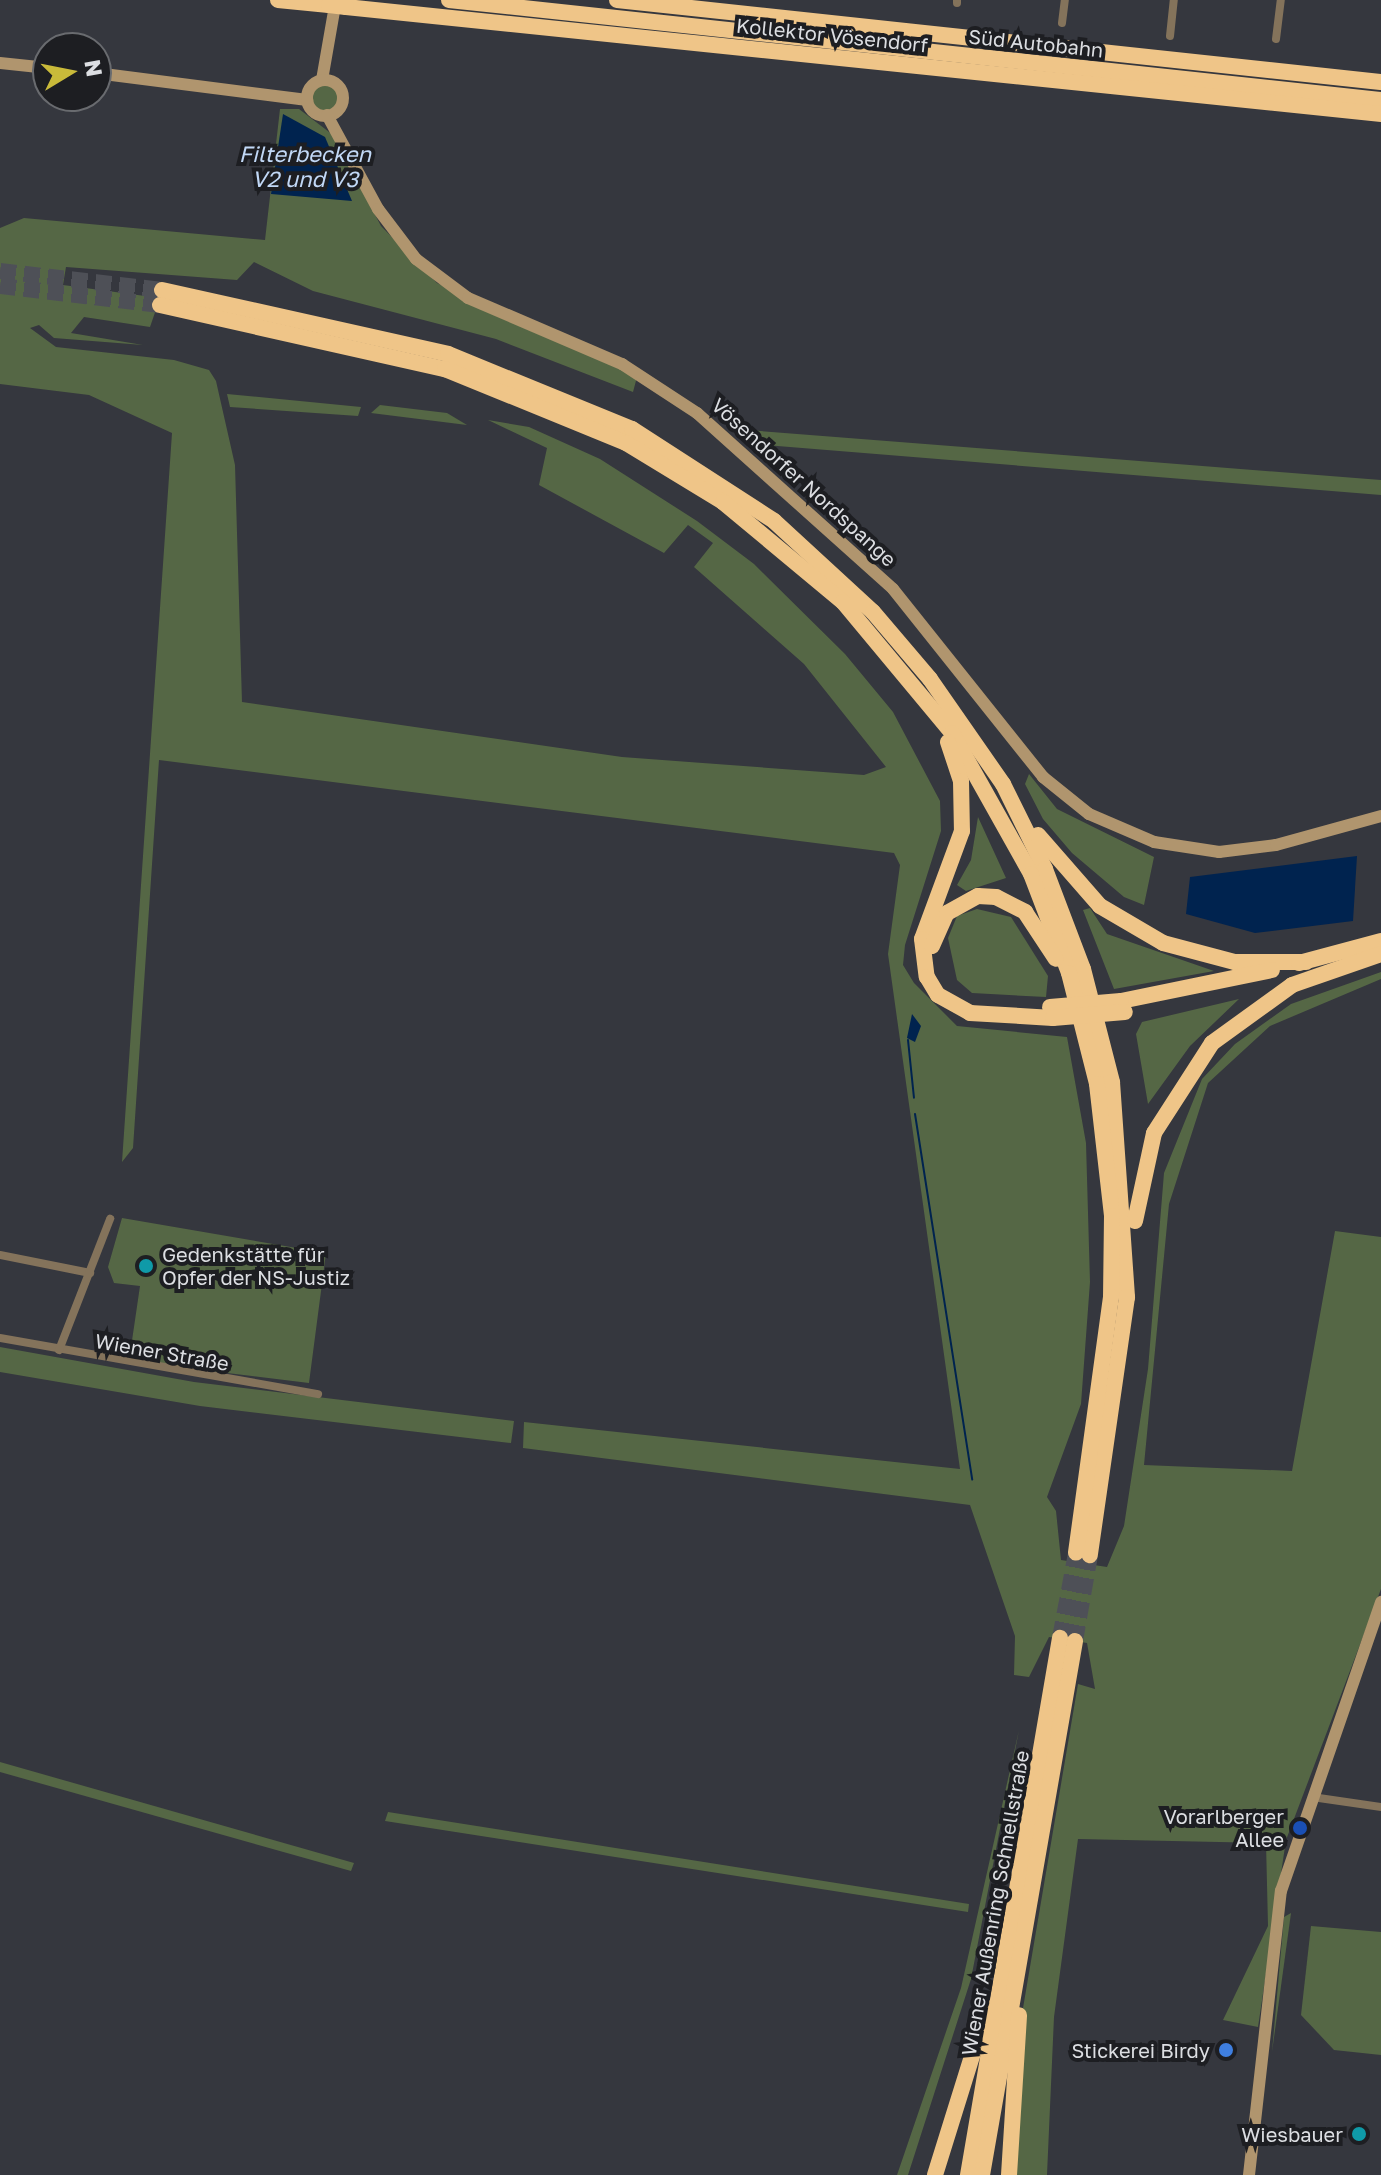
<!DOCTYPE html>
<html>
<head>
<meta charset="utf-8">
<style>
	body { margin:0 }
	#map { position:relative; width:1381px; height:2175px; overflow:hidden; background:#35373e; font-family:"Golos Text",sans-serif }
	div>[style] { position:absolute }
	.green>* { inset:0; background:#556745 }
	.round { border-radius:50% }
	.water>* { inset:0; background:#00234f }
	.stream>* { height:2px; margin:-1px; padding:0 1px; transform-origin:1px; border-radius:1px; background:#00234f }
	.highway-tunnel>* { height:16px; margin-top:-8px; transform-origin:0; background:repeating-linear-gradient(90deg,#4e5057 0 16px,transparent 0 24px) }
	.street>* { height:8px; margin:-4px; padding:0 4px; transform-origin:4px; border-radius:4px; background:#84735b }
	.secondary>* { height:12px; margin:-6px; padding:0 6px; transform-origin:6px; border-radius:6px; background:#b0956e }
	.secondary>.ring { margin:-6px; padding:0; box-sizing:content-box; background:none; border:12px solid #b0956e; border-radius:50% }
	.highway>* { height:16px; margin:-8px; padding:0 8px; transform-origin:8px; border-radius:8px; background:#efc588 }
	.highway-bridge>* { height:16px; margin:-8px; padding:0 8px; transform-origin:8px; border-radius:8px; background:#efc588 }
	.dots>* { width:22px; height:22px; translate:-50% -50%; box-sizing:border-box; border:4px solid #1d1e22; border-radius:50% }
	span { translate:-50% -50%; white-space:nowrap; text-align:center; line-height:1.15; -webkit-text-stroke:8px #1d1e22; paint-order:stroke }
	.street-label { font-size:20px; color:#dcdee2 }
	.poi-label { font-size:20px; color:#dcdee2 }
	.left { translate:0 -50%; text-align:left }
	.right { translate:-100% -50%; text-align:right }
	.water-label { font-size:22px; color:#c1d8f6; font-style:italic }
	.north { position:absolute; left:32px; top:32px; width:80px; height:80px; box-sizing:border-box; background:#1d1e22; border:2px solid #696b6f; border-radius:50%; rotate:80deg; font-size:22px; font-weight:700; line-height:32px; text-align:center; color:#dcdee2 }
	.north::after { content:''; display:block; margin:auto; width:28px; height:36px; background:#c9ba3a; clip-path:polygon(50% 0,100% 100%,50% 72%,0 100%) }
</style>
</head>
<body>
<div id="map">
	<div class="green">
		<div class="round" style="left:312px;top:85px;width:26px;height:26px"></div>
		<div style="clip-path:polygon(280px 109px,299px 109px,333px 135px,381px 226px,437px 283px,637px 377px,633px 392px,496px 339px,313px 291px,254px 262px,237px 280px,66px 267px,63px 285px,160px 298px,150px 327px,84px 317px,71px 333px,143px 345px,54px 338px,39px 325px,30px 328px,56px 347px,174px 360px,209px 370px,216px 381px,235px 465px,242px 702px,622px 757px,864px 775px,886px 767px,804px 664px,694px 567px,713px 543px,688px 525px,664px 553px,539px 485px,547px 448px,488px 420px,529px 427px,600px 459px,697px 521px,754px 564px,845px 654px,893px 712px,940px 801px,941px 831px,905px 945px,903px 965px,914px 983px,957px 1026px,1067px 1037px,1086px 1143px,1090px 1282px,1081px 1404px,1047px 1497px,1056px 1511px,1061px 1560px,1107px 1567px,1124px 1526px,1148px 1369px,1164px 1173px,1202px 1079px,1235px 1044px,1291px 1004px,1381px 972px,1381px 979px,1270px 1026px,1208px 1083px,1169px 1204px,1144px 1465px,1292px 1471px,1335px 1231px,1381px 1237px,1381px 1589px,1286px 1840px,1258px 2027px,1223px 2020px,1268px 1926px,1266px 1843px,1078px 1839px,1054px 2017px,1047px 2175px,1014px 2175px,1022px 2014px,1078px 1684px,1095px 1689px,1087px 1643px,1049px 1637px,1029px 1677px,1014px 1675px,1015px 1636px,970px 1505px,523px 1448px,524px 1422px,960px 1469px,888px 954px,900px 865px,894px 853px,159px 760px,133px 1148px,122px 1162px,172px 433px,89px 395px,0 384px,0 228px,24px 218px,265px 240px)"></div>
		<div style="clip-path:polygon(227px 394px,361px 407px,358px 416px,230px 407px)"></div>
		<div style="clip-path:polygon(380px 405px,447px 413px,467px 425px,371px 413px)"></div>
		<div style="clip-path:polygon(735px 429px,1381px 480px,1381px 495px,752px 444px)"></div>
		<div style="clip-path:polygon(1029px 774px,1057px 809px,1154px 857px,1144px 905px,1124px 897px,1072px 853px,1043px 819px,1025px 784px)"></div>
		<div style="clip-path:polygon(978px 817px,1006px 878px,966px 891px,957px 885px,971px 860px)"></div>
		<div style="clip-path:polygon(1090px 908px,1107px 934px,1214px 971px,1114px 989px,1083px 910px)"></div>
		<div style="clip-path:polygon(977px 909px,1011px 917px,1048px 976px,1046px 997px,972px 993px,957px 980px,948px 938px,957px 916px)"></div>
		<div style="clip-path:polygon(1239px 999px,1190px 1046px,1148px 1104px,1136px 1034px,1142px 1022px)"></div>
		<div style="clip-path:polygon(122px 1218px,326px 1253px,309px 1383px,129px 1361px,140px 1286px,114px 1283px,108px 1267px)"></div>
		<div style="clip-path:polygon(0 1347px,194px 1382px,514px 1421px,511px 1443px,200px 1406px,0 1372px)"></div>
		<div style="clip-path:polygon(1019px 1730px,971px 1979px,908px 2175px,897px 2175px,961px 1988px)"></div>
		<div style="clip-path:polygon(0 1762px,354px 1863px,351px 1871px,0 1772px)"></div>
		<div style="clip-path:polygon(388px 1812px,969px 1904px,968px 1912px,385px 1821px)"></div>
		<div style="clip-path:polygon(1291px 1913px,1272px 2052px,1284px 1917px)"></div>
		<div style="clip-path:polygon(1311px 1926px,1381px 1932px,1381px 2055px,1334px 2050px,1301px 2015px)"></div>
	</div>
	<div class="water">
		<div style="clip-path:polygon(283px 114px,325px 137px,352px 201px,271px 194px)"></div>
		<div style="clip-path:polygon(1357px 856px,1353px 921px,1255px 933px,1186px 914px,1190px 877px)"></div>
		<div style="clip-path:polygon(912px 1014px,921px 1026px,915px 1042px,907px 1038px)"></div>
	</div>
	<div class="stream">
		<div style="left:908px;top:1040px;width:58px;rotate:84.1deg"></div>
		<div style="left:915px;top:1114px;width:370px;rotate:81.1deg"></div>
	</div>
	<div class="highway-tunnel">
		<div style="left:0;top:271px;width:163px;rotate:6.7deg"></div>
		<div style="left:0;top:286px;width:161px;rotate:6.8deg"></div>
		<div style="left:1060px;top:1638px;width:86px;rotate:-79.3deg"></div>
		<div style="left:1075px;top:1641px;width:87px;rotate:-80.1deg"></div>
	</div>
	<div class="street">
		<div style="left:957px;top:3px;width:3px;rotate:-90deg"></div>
		<div style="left:1062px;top:23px;width:23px;rotate:-83deg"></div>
		<div style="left:1170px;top:36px;width:36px;rotate:-84deg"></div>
		<div style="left:1276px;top:39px;width:39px;rotate:-83deg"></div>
		<div style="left:0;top:1255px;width:92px;rotate:11.3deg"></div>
		<div style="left:0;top:1338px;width:323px;rotate:10deg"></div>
		<div style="left:59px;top:1350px;width:141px;rotate:-68.7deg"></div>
		<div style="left:1312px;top:1797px;width:70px;rotate:8.2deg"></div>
	</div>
	<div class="secondary">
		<div style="left:0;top:63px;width:48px;rotate:5.9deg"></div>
		<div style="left:96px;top:73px;width:213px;rotate:7.3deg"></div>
		<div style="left:322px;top:80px;width:81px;rotate:-80.1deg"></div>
		<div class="ring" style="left:307px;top:80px;width:24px;height:24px"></div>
		<div style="left:327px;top:115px;width:107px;rotate:61.5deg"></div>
		<div style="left:378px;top:209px;width:63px;rotate:52.8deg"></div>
		<div style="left:416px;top:259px;width:65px;rotate:36.9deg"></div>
		<div style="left:468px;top:298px;width:168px;rotate:23.2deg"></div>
		<div style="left:622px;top:364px;width:90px;rotate:33.2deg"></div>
		<div style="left:697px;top:413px;width:263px;rotate:41.9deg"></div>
		<div style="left:893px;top:589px;width:241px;rotate:51.4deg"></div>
		<div style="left:1043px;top:777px;width:59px;rotate:38.8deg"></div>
		<div style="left:1089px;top:814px;width:71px;rotate:23.3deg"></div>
		<div style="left:1154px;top:842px;width:66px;rotate:8.7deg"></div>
		<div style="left:1219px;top:852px;width:57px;rotate:-7deg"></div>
		<div style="left:1276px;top:845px;width:109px;rotate:-15.4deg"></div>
		<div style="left:1249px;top:2175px;width:286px;rotate:-83.6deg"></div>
		<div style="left:1281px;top:1891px;width:306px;rotate:-70.9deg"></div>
	</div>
	<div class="highway">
		<div style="left:278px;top:0;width:51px;rotate:5.6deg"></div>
		<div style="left:449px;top:0;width:937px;rotate:6.12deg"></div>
		<div style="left:617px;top:0;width:768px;rotate:6.13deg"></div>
		<div style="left:346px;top:7px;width:1041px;rotate:5.9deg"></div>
		<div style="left:162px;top:290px;width:293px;rotate:12.6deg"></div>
		<div style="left:448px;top:354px;width:199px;rotate:22.2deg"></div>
		<div style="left:632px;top:429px;width:169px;rotate:32.9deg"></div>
		<div style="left:774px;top:521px;width:134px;rotate:42.6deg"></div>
		<div style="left:873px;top:612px;width:88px;rotate:49.6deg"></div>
		<div style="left:930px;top:679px;width:128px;rotate:55.2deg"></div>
		<div style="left:1003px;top:784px;width:95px;rotate:63.7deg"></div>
		<div style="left:1045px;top:869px;width:107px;rotate:69.2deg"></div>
		<div style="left:1083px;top:969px;width:117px;rotate:75.6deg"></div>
		<div style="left:1112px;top:1082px;width:216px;rotate:86deg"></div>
		<div style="left:1127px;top:1297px;width:261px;rotate:98.2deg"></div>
		<div style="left:160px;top:305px;width:292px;rotate:12.7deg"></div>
		<div style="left:445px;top:369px;width:196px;rotate:22.2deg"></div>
		<div style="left:626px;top:443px;width:114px;rotate:31.3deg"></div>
		<div style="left:723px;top:502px;width:156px;rotate:39.8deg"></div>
		<div style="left:843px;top:602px;width:170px;rotate:50.2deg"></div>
		<div style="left:952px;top:733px;width:162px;rotate:60.7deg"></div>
		<div style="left:1031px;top:874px;width:106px;rotate:69deg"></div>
		<div style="left:1069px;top:973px;width:114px;rotate:75.8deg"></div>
		<div style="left:1097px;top:1084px;width:133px;rotate:83.5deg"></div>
		<div style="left:1112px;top:1216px;width:81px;rotate:90.7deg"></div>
		<div style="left:1111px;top:1297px;width:258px;rotate:97.8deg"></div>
		<div style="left:948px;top:742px;width:41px;rotate:71.6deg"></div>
		<div style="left:961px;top:781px;width:50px;rotate:88.9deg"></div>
		<div style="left:962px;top:831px;width:115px;rotate:110.3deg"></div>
		<div style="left:922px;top:939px;width:38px;rotate:83deg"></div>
		<div style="left:927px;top:977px;width:21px;rotate:59deg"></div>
		<div style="left:938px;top:995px;width:37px;rotate:29deg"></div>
		<div style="left:970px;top:1013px;width:83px;rotate:3.4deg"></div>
		<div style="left:1038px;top:835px;width:94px;rotate:48.9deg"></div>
		<div style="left:1100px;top:906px;width:73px;rotate:30.4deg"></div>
		<div style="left:1163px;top:943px;width:74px;rotate:14.8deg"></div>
		<div style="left:1235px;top:962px;width:71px"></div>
		<div style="left:932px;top:946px;width:36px;rotate:-66deg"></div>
		<div style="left:947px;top:913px;width:35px;rotate:-29deg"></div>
		<div style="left:978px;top:896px;width:18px;rotate:3deg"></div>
		<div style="left:996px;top:897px;width:33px;rotate:27deg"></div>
		<div style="left:1025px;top:912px;width:56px;rotate:56.6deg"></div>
		<div style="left:1299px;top:963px;width:85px;rotate:-15deg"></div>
		<div style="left:1121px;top:1001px;width:154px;rotate:-11.6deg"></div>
		<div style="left:1135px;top:1221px;width:90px;rotate:-77.8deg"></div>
		<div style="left:1154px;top:1133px;width:107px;rotate:-57.2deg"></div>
		<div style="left:1212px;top:1043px;width:99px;rotate:-35.9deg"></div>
		<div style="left:1292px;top:985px;width:94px;rotate:-19.2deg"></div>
		<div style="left:935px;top:2175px;width:175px;rotate:-72.7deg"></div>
		<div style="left:968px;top:2175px;width:545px;rotate:-80.28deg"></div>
		<div style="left:982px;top:2175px;width:542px;rotate:-80.12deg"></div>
		<div style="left:1009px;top:2175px;width:160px;rotate:-86.4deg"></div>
	</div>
	<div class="highway-bridge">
		<div style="left:329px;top:5px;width:17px;rotate:7deg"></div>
		<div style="left:1050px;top:1007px;width:71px;rotate:-4.8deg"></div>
		<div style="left:1053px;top:1018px;width:72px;rotate:-4.8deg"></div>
	</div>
	<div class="dots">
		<div style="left:146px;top:1266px;background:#0f9aa8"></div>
		<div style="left:1300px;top:1828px;background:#1a4fb4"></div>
		<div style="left:1226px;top:2050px;background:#3f7fe0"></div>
		<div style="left:1359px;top:2134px;background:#0f9aa8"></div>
	</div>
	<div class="street-label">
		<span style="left:832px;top:35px;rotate:6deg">Kollektor Vösendorf</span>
		<span style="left:1036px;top:43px;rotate:6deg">Süd Autobahn</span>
		<span style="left:804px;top:482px;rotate:42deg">Vösendorfer Nordspange</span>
		<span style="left:162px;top:1352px;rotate:10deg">Wiener Straße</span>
		<span style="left:995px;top:1903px;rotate:-80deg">Wiener Außenring Schnellstraße</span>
	</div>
	<div class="poi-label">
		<span class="left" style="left:162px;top:1266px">Gedenkstätte für<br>Opfer der NS-Justiz</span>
		<span class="right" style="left:1284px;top:1828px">Vorarlberger<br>Allee</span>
		<span class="right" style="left:1210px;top:2050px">Stickerei Birdy</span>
		<span class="right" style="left:1343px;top:2134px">Wiesbauer</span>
	</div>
	<div class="water-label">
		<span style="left:305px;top:166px">Filterbecken<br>V2 und V3</span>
	</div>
	<div class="north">N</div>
</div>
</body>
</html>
